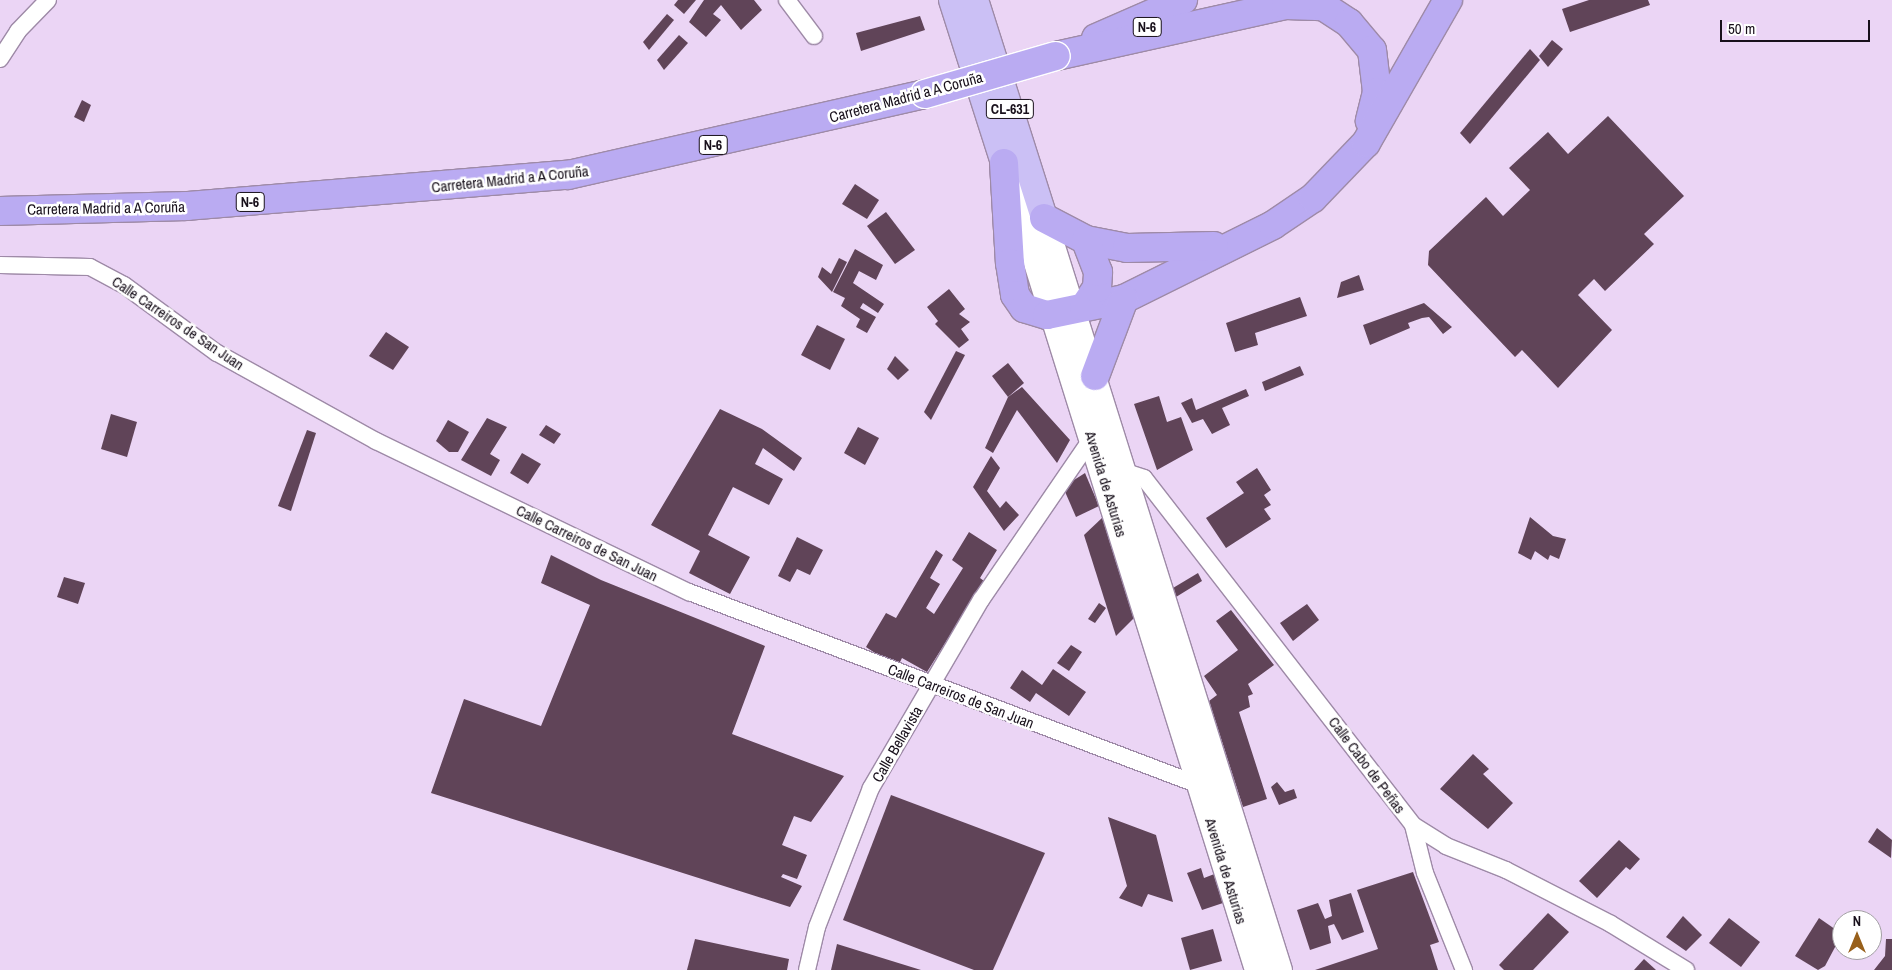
<!DOCTYPE html>
<html>
<head>
<meta charset="utf-8">
<style>
	body { margin:0 }
	#map { position:relative; width:1892px; height:970px; overflow:hidden; background:#ebd5f5; font-family:"Archivo Narrow",sans-serif }
	div>[style] { position:absolute }
	.building>* { inset:0; background:#604458 }
	.roads { filter:drop-shadow(1px 0 #9e8aa7) drop-shadow(-1px 0 #9e8aa7) drop-shadow(0 1px #9e8aa7) drop-shadow(0 -1px #9e8aa7) }
	.minor>* { height:16px; margin:-8px; padding:0 8px; transform-origin:8px; border-radius:8px; background:#fff }
	.secondary>* { height:24px; margin:-12px; padding:0 12px; transform-origin:12px; border-radius:12px; background:#fff }
	.primary>* { height:26px; margin:-13px; padding:0 13px; transform-origin:13px; border-radius:13px; background:#cbc0f5 }
	.trunk>* { height:28px; margin:-14px; padding:0 14px; transform-origin:14px; border-radius:14px; background:#baabf2 }
	.bridges { filter:drop-shadow(1px 0 #fff) drop-shadow(-1px 0 #fff) drop-shadow(0 1px #fff) drop-shadow(0 -1px #fff) }
	.trunk-bridge>* { height:28px; margin:-14px; padding:0 14px; transform-origin:14px; border-radius:14px; background:#baabf2 }
	span { translate:-50% -50%; white-space:nowrap; text-align:center; line-height:1.15; -webkit-text-stroke:5px #fff; paint-order:stroke }
	.shield-label span { padding:1px 4px; background:#fff; border:1px solid; border-radius:4px; -webkit-text-stroke-width:0 }
	.shield-label { font-size:14px; color:#18101b; font-weight:700 }
	.street-label { font-size:15px; color:#18101b }
	.north { position:absolute; left:1832px; top:910px; width:50px; height:50px; box-sizing:border-box; background:#fff; border:1px solid #a39fa4; border-radius:50%; rotate:0deg; font-size:14px; font-weight:700; line-height:20px; text-align:center; color:#18101b }
	.north::after { content:''; display:block; margin:auto; width:18px; height:22px; background:#98601b; clip-path:polygon(50% 0,100% 100%,50% 72%,0 100%) }
	.scale { position:absolute; left:1720px; top:20px; width:150px; height:22px; box-sizing:border-box; border:2px solid #18101b; border-top:0; padding-left:6px; font-size:15px; line-height:18px; white-space:nowrap; color:#18101b; -webkit-text-stroke:4px #fff; paint-order:stroke }
</style>
</head>
<body>
<div id="map">
	<div class="building">
		<div style="clip-path:polygon(678px 0,696px 0,684px 14px,674px 5px)"></div>
		<div style="clip-path:polygon(704px 0,754px 0,762px 10px,741px 30px,721px 5px,713px 14px,721px 20px,706px 37px,689px 22px)"></div>
		<div style="clip-path:polygon(1589px 0,1648px 0,1650px 5px,1570px 32px,1562px 9px)"></div>
		<div style="clip-path:polygon(667px 14px,674px 20px,649px 50px,643px 42px)"></div>
		<div style="clip-path:polygon(920px 16px,925px 30px,861px 51px,856px 33px)"></div>
		<div style="clip-path:polygon(679px 35px,688px 43px,664px 70px,657px 60px)"></div>
		<div style="clip-path:polygon(1552px 40px,1563px 49px,1548px 67px,1539px 56px)"></div>
		<div style="clip-path:polygon(1530px 49px,1540px 60px,1470px 144px,1460px 133px)"></div>
		<div style="clip-path:polygon(82px 100px,91px 105px,84px 122px,74px 117px)"></div>
		<div style="clip-path:polygon(1608px 116px,1684px 196px,1644px 234px,1654px 244px,1605px 291px,1594px 279px,1578px 295px,1612px 330px,1558px 388px,1522px 350px,1515px 357px,1428px 265px,1429px 251px,1486px 197px,1503px 216px,1530px 190px,1509px 168px,1548px 132px,1568px 154px)"></div>
		<div style="clip-path:polygon(855px 184px,879px 200px,867px 219px,842px 204px)"></div>
		<div style="clip-path:polygon(886px 212px,915px 250px,895px 264px,867px 226px)"></div>
		<div style="clip-path:polygon(855px 249px,883px 265px,876px 280px,859px 271px,853px 283px,884px 304px,878px 313px,863px 303px,860px 308px,876px 317px,867px 333px,856px 327px,860px 319px,841px 306px,845px 298px,833px 292px)"></div>
		<div style="clip-path:polygon(839px 258px,847px 262px,832px 292px,818px 277px,822px 267px,831px 274px)"></div>
		<div style="clip-path:polygon(1359px 275px,1364px 290px,1337px 298px,1341px 282px)"></div>
		<div style="clip-path:polygon(949px 289px,965px 309px,959px 314px,970px 322px,961px 329px,969px 340px,959px 348px,935px 324px,938px 321px,927px 307px)"></div>
		<div style="clip-path:polygon(1300px 297px,1307px 316px,1255px 333px,1258px 345px,1235px 352px,1226px 323px)"></div>
		<div style="clip-path:polygon(1424px 303px,1452px 327px,1443px 334px,1429px 317px,1422px 318px,1408px 323px,1410px 328px,1370px 345px,1363px 325px)"></div>
		<div style="clip-path:polygon(817px 325px,845px 339px,830px 370px,801px 355px)"></div>
		<div style="clip-path:polygon(386px 332px,409px 347px,393px 370px,369px 356px)"></div>
		<div style="clip-path:polygon(956px 351px,965px 355px,931px 420px,924px 412px)"></div>
		<div style="clip-path:polygon(895px 356px,909px 370px,898px 380px,887px 369px)"></div>
		<div style="clip-path:polygon(1008px 363px,1024px 383px,1008px 397px,992px 376px)"></div>
		<div style="clip-path:polygon(1300px 366px,1304px 375px,1265px 391px,1262px 382px)"></div>
		<div style="clip-path:polygon(1022px 387px,1070px 440px,1057px 463px,1017px 410px,993px 453px,985px 448px,1008px 397px)"></div>
		<div style="clip-path:polygon(1246px 389px,1249px 396px,1222px 408px,1230px 425px,1212px 434px,1203px 419px,1192px 423px,1181px 403px,1192px 398px,1196px 410px)"></div>
		<div style="clip-path:polygon(1159px 396px,1167px 422px,1181px 417px,1193px 450px,1157px 470px,1134px 404px)"></div>
		<div style="clip-path:polygon(720px 409px,762px 429px,802px 458px,794px 471px,763px 448px,755px 464px,783px 479px,769px 505px,733px 487px,708px 535px,750px 557px,730px 594px,689px 573px,700px 551px,651px 525px)"></div>
		<div style="clip-path:polygon(111px 414px,137px 422px,127px 457px,101px 449px)"></div>
		<div style="clip-path:polygon(487px 418px,507px 427px,490px 454px,500px 460px,491px 476px,461px 460px)"></div>
		<div style="clip-path:polygon(448px 420px,469px 432px,458px 452px,449px 452px,436px 441px)"></div>
		<div style="clip-path:polygon(546px 425px,561px 434px,554px 444px,539px 435px)"></div>
		<div style="clip-path:polygon(858px 427px,879px 438px,865px 465px,844px 453px)"></div>
		<div style="clip-path:polygon(307px 430px,316px 433px,291px 511px,278px 506px)"></div>
		<div style="clip-path:polygon(522px 453px,541px 464px,528px 484px,510px 473px)"></div>
		<div style="clip-path:polygon(991px 456px,1000px 468px,987px 491px,1000px 508px,1006px 501px,1019px 515px,1004px 531px,973px 487px)"></div>
		<div style="clip-path:polygon(1257px 468px,1271px 490px,1264px 495px,1271px 505px,1264px 509px,1271px 519px,1226px 548px,1206px 518px,1244px 493px,1236px 482px)"></div>
		<div style="clip-path:polygon(1085px 473px,1099px 506px,1076px 517px,1063px 487px)"></div>
		<div style="clip-path:polygon(1103px 517px,1135px 617px,1116px 636px,1084px 535px)"></div>
		<div style="clip-path:polygon(1530px 517px,1553px 536px,1566px 539px,1559px 559px,1550px 555px,1548px 560px,1535px 551px,1531px 560px,1518px 553px)"></div>
		<div style="clip-path:polygon(969px 532px,997px 550px,980px 578px,984px 581px,927px 672px,902px 658px,899px 664px,873px 658px,875px 653px,866px 647px,870px 640px,886px 613px,896px 618px,936px 550px,943px 555px,930px 578px,940px 584px,926px 608px,934px 614px,963px 568px,952px 560px)"></div>
		<div style="clip-path:polygon(797px 537px,823px 550px,810px 575px,797px 569px,790px 582px,778px 576px)"></div>
		<div style="clip-path:polygon(551px 555px,601px 580px,765px 646px,732px 734px,844px 776px,811px 822px,794px 816px,782px 845px,807px 855px,797px 879px,783px 874px,781px 877px,802px 886px,790px 907px,431px 793px,464px 699px,541px 726px,590px 605px,541px 583px)"></div>
		<div style="clip-path:polygon(1198px 573px,1202px 581px,1176px 597px,1173px 588px)"></div>
		<div style="clip-path:polygon(64px 577px,85px 583px,78px 604px,57px 597px)"></div>
		<div style="clip-path:polygon(1099px 603px,1106px 608px,1095px 623px,1088px 619px)"></div>
		<div style="clip-path:polygon(1307px 604px,1319px 620px,1293px 641px,1280px 623px)"></div>
		<div style="clip-path:polygon(1231px 610px,1274px 665px,1248px 684px,1253px 694px,1248px 696px,1250px 707px,1239px 712px,1267px 799px,1243px 807px,1209px 701px,1217px 695px,1204px 676px,1238px 650px,1216px 621px)"></div>
		<div style="clip-path:polygon(1071px 645px,1082px 652px,1069px 671px,1057px 663px)"></div>
		<div style="clip-path:polygon(1053px 669px,1086px 692px,1069px 716px,1036px 693px,1030px 702px,1010px 688px,1022px 670px,1042px 685px)"></div>
		<div style="clip-path:polygon(1473px 754px,1489px 769px,1483px 774px,1513px 803px,1488px 829px,1440px 789px)"></div>
		<div style="clip-path:polygon(1277px 782px,1285px 792px,1294px 789px,1297px 798px,1279px 805px,1271px 787px)"></div>
		<div style="clip-path:polygon(891px 795px,1045px 853px,993px 970px,974px 970px,843px 920px)"></div>
		<div style="clip-path:polygon(1108px 817px,1156px 835px,1173px 902px,1148px 894px,1142px 907px,1119px 898px,1127px 886px)"></div>
		<div style="clip-path:polygon(1877px 828px,1892px 840px,1891px 858px,1868px 842px)"></div>
		<div style="clip-path:polygon(1619px 840px,1640px 859px,1630px 870px,1626px 867px,1597px 898px,1579px 881px)"></div>
		<div style="clip-path:polygon(1201px 868px,1204px 878px,1217px 873px,1226px 902px,1202px 910px,1187px 873px)"></div>
		<div style="clip-path:polygon(1413px 872px,1439px 942px,1430px 945px,1438px 970px,1315px 970px,1378px 949px,1357px 890px)"></div>
		<div style="clip-path:polygon(1351px 893px,1364px 932px,1342px 940px,1334px 924px,1328px 926px,1331px 943px,1310px 950px,1297px 910px,1318px 903px,1325px 919px,1332px 916px,1329px 900px)"></div>
		<div style="clip-path:polygon(1548px 913px,1569px 932px,1533px 970px,1504px 970px,1499px 965px)"></div>
		<div style="clip-path:polygon(1683px 916px,1702px 935px,1686px 951px,1666px 937px)"></div>
		<div style="clip-path:polygon(1729px 918px,1760px 942px,1741px 967px,1709px 943px)"></div>
		<div style="clip-path:polygon(1819px 918px,1842px 934px,1825px 966px,1818px 970px,1795px 956px)"></div>
		<div style="clip-path:polygon(1213px 929px,1222px 961px,1190px 970px,1181px 938px)"></div>
		<div style="clip-path:polygon(695px 939px,789px 959px,787px 970px,687px 970px)"></div>
		<div style="clip-path:polygon(1886px 939px,1892px 939px,1892px 970px,1874px 970px,1885px 956px)"></div>
		<div style="clip-path:polygon(837px 944px,921px 970px,831px 970px)"></div>
		<div style="clip-path:polygon(1644px 959px,1656px 970px,1634px 970px)"></div>
	</div>
	<div class="roads">
		<div class="minor">
			<div style="left:787px;top:0;width:45px;rotate:53.1deg"></div>
			<div style="left:0;top:59px;width:33px;rotate:-57deg"></div>
			<div style="left:18px;top:31px;width:43px;rotate:-45.9deg"></div>
			<div style="left:0;top:265px;width:90px;rotate:1.3deg"></div>
			<div style="left:90px;top:267px;width:38px;rotate:28deg"></div>
			<div style="left:124px;top:285px;width:115px;rotate:36.2deg"></div>
			<div style="left:217px;top:353px;width:182px;rotate:29deg"></div>
			<div style="left:376px;top:441px;width:348px;rotate:25.8deg"></div>
			<div style="left:689px;top:592px;width:545px;rotate:20.73deg"></div>
			<div style="left:1123px;top:471px;width:22px;rotate:18deg"></div>
			<div style="left:1144px;top:478px;width:439px;rotate:52.2deg"></div>
			<div style="left:1413px;top:825px;width:39px;rotate:32deg"></div>
			<div style="left:1446px;top:846px;width:65px;rotate:21.8deg"></div>
			<div style="left:1506px;top:870px;width:118px;rotate:27.2deg"></div>
			<div style="left:1611px;top:924px;width:88px;rotate:31.5deg"></div>
			<div style="left:1413px;top:825px;width:49px;rotate:76deg"></div>
			<div style="left:1425px;top:873px;width:105px;rotate:68.1deg"></div>
			<div style="left:807px;top:970px;width:44px;rotate:-76.9deg"></div>
			<div style="left:817px;top:927px;width:149px;rotate:-68.8deg"></div>
			<div style="left:871px;top:788px;width:218px;rotate:-59.7deg"></div>
			<div style="left:981px;top:600px;width:196px;rotate:-55.6deg"></div>
		</div>
		<div class="secondary">
			<div style="left:1011px;top:183px;width:825px;rotate:72.64deg"></div>
			<div style="left:1044px;top:218px;width:788px;rotate:72.58deg"></div>
		</div>
		<div class="primary">
			<div style="left:952px;top:0;width:171px;rotate:72.3deg"></div>
			<div style="left:975px;top:0;width:229px;rotate:72.4deg"></div>
		</div>
		<div class="trunk">
			<div style="left:1096px;top:38px;width:95px;rotate:-23.6deg"></div>
			<div style="left:1056px;top:56px;width:236px;rotate:-12.5deg"></div>
			<div style="left:1286px;top:5px;width:37px;rotate:2deg"></div>
			<div style="left:1323px;top:6px;width:31px;rotate:33deg"></div>
			<div style="left:1349px;top:23px;width:35px;rotate:50deg"></div>
			<div style="left:1372px;top:50px;width:42px;rotate:83.2deg"></div>
			<div style="left:1377px;top:92px;width:30px;rotate:104deg"></div>
			<div style="left:1004px;top:163px;width:100px;rotate:86.6deg"></div>
			<div style="left:1010px;top:263px;width:32px;rotate:81deg"></div>
			<div style="left:1015px;top:295px;width:16px;rotate:55deg"></div>
			<div style="left:1024px;top:308px;width:24px;rotate:17deg"></div>
			<div style="left:1047px;top:315px;width:79px;rotate:-11.7deg"></div>
			<div style="left:1124px;top:299px;width:166px;rotate:-26.4deg"></div>
			<div style="left:1273px;top:225px;width:48px;rotate:-34deg"></div>
			<div style="left:1313px;top:198px;width:76px;rotate:-46.1deg"></div>
			<div style="left:1366px;top:143px;width:165px;rotate:-60.2deg"></div>
			<div style="left:0;top:211px;width:187px;rotate:-1.5deg"></div>
			<div style="left:187px;top:206px;width:382px;rotate:-4.7deg"></div>
			<div style="left:568px;top:175px;width:366px;rotate:-12.8deg"></div>
			<div style="left:1044px;top:218px;width:47px;rotate:27.6deg"></div>
			<div style="left:1086px;top:240px;width:42px;rotate:11deg"></div>
			<div style="left:1127px;top:248px;width:87px;rotate:-1.3deg"></div>
			<div style="left:1084px;top:307px;width:23px;rotate:-56deg"></div>
			<div style="left:1097px;top:288px;width:16px;rotate:-86deg"></div>
			<div style="left:1098px;top:272px;width:34px;rotate:-111deg"></div>
			<div style="left:1095px;top:376px;width:82px;rotate:-69.4deg"></div>
		</div>
	</div>
	<div class="bridges">
		<div class="trunk-bridge">
			<div style="left:925px;top:94px;width:136px;rotate:-16.2deg"></div>
		</div>
	</div>
	<div class="shield-label">
		<span style="left:1147px;top:27px">N-6</span>
		<span style="left:1010px;top:109px">CL-631</span>
		<span style="left:713px;top:145px">N-6</span>
		<span style="left:250px;top:202px">N-6</span>
	</div>
	<div class="street-label">
		<span style="left:906px;top:97px;rotate:-15deg">Carretera Madrid a A Coruña</span>
		<span style="left:510px;top:179px;rotate:-6deg">Carretera Madrid a A Coruña</span>
		<span style="left:106px;top:208px;rotate:-1deg">Carretera Madrid a A Coruña</span>
		<span style="left:178px;top:323px;rotate:34deg">Calle Carreiros de San Juan</span>
		<span style="left:1106px;top:484px;rotate:73deg">Avenida de Asturias</span>
		<span style="left:587px;top:543px;rotate:26deg">Calle Carreiros de San Juan</span>
		<span style="left:961px;top:696px;rotate:21deg">Calle Carreiros de San Juan</span>
		<span style="left:897px;top:744px;rotate:-60deg">Calle Bellavista</span>
		<span style="left:1367px;top:765px;rotate:53deg">Calle Cabo de Peñas</span>
		<span style="left:1226px;top:871px;rotate:73deg">Avenida de Asturias</span>
	</div>
	<div class="north">N</div>
	<div class="scale">50 m</div>
</div>
</body>
</html>
